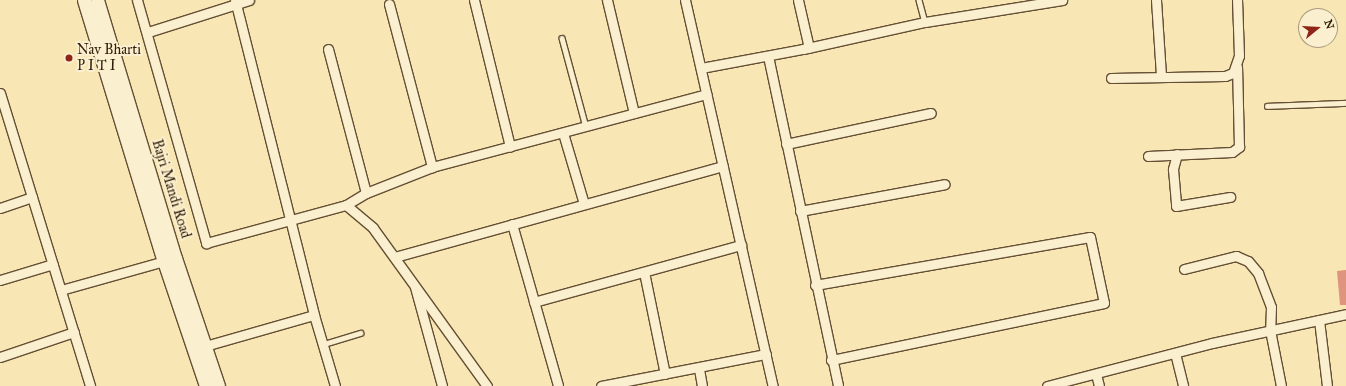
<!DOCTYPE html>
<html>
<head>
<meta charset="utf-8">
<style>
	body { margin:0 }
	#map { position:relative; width:1346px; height:386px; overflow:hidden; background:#f8e6b4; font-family:"IM FELL Great Primer",serif }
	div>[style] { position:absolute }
	.building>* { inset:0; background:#de947d }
	.roads { filter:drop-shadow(1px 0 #644f34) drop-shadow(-1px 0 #644f34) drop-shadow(0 1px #644f34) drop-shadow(0 -1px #644f34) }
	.lane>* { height:4.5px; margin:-2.25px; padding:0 2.25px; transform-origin:2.25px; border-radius:2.25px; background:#faefce }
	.street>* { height:9px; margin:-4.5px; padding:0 4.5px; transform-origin:4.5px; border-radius:4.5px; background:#faefce }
	.secondary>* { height:13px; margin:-6.5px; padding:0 6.5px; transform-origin:6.5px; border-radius:6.5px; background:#faefce }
	.dots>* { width:11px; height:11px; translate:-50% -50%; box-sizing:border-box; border:2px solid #faefce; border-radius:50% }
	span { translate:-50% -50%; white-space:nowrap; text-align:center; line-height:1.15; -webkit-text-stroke:4px #faefce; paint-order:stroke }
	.poi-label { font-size:14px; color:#321d09 }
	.left { translate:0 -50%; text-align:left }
	.street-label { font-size:14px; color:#321d09 }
	.north { position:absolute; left:1298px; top:8px; width:40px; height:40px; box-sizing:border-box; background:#faefce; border:1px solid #aa9b7f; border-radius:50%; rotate:72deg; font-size:11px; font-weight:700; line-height:16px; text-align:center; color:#321d09 }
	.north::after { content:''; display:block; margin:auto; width:14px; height:18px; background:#8f2418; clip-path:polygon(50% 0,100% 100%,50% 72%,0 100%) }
</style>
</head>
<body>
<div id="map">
	<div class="building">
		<div style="clip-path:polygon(1346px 270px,1346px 305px,1340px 305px,1337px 271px)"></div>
	</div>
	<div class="roads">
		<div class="lane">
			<div style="left:919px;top:0;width:23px;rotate:75deg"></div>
			<div style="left:562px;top:38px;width:92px;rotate:74.9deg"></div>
			<div style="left:1267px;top:106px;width:79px;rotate:-2.2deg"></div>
			<div style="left:324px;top:344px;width:38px;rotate:-17deg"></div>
		</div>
		<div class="street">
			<div style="left:137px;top:0;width:253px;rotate:74.1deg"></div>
			<div style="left:206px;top:243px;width:145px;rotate:-15.2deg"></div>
			<div style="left:346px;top:205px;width:23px;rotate:-31deg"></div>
			<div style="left:366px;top:193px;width:71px;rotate:-21.5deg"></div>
			<div style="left:432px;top:167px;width:284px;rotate:-14.9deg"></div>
			<div style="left:235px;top:0;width:325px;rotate:75.9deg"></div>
			<div style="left:314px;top:315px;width:74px;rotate:73.5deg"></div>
			<div style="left:474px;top:0;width:151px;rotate:76.2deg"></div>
			<div style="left:607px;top:0;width:116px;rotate:76.6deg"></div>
			<div style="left:685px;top:0;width:396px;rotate:77.2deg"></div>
			<div style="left:798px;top:0;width:49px;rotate:77.1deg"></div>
			<div style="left:1156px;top:0;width:76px;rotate:86.2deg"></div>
			<div style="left:389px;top:4px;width:169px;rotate:75.2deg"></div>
			<div style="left:148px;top:32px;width:106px;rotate:-17.6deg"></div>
			<div style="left:328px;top:49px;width:149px;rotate:75.2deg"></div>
			<div style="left:768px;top:56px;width:337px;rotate:78deg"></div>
			<div style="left:701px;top:68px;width:104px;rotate:-10.6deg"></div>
			<div style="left:803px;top:49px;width:125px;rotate:-12.5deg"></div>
			<div style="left:925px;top:22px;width:139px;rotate:-9.1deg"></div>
			<div style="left:1111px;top:78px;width:114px;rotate:-1deg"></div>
			<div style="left:1225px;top:76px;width:9px;rotate:-21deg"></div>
			<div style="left:1233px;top:73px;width:18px;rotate:-71deg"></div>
			<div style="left:1239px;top:56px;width:56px;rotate:-92deg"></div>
			<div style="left:0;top:93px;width:307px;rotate:72.9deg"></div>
			<div style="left:563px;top:133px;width:74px;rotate:73.5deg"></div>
			<div style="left:786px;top:144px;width:148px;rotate:-12.1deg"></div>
			<div style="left:1177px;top:154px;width:16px;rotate:105deg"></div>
			<div style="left:1173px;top:169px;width:37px;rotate:85deg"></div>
			<div style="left:1176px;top:206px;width:55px;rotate:-9.5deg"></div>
			<div style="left:1148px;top:156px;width:84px;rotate:-2.7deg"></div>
			<div style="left:1232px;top:152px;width:9px;rotate:-36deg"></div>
			<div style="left:1239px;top:147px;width:80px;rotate:-91.4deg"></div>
			<div style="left:346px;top:205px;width:35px;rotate:40deg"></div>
			<div style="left:373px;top:228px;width:195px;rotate:54.2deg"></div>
			<div style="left:0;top:208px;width:34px;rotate:-19deg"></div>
			<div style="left:800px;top:211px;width:147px;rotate:-10.5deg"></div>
			<div style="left:512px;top:224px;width:168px;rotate:74.1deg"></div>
			<div style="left:395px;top:257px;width:340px;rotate:-15.5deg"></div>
			<div style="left:1184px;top:269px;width:54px;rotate:-14deg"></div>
			<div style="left:1236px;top:256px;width:13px;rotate:23deg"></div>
			<div style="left:1248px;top:261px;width:16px;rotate:50deg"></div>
			<div style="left:1258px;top:273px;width:36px;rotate:69deg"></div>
			<div style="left:1271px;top:307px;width:23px;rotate:92deg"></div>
			<div style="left:1270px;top:330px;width:57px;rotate:78.9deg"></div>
			<div style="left:644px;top:272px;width:104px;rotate:78.4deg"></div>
			<div style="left:0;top:280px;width:55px;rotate:-16.8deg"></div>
			<div style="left:815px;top:285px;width:279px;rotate:-9.9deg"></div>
			<div style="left:1090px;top:237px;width:67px;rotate:78deg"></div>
			<div style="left:1104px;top:303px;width:279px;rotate:168.2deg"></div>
			<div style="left:415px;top:287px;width:103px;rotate:74.7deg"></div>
			<div style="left:61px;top:290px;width:111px;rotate:-15.7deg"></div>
			<div style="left:534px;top:302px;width:215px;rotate:-15.4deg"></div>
			<div style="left:1319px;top:320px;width:66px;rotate:83.1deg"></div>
			<div style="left:205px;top:346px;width:113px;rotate:-15.9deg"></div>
			<div style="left:1175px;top:353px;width:34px;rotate:76deg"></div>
			<div style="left:0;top:357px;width:78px;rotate:-18.7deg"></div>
			<div style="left:699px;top:369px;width:17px;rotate:80deg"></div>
			<div style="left:1096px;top:374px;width:12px;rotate:76deg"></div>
			<div style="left:601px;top:386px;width:168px;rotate:-11deg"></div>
			<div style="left:1047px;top:386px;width:171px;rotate:-14.6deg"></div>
			<div style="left:1212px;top:343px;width:137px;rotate:-12.2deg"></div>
		</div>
		<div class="secondary">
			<div style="left:84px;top:0;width:273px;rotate:73deg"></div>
			<div style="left:164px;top:261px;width:132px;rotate:71.4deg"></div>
			<div style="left:97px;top:0;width:270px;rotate:73.2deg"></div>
			<div style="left:175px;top:258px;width:135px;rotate:71.4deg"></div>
		</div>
	</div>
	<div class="dots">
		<div style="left:69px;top:58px;background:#8f2418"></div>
	</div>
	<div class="poi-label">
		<span class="left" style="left:77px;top:58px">Nav Bharti<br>P I T I</span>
	</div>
	<div class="street-label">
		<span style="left:171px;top:189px;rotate:73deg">Bajri Mandi Road</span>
	</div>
	<div class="north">N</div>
</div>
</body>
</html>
